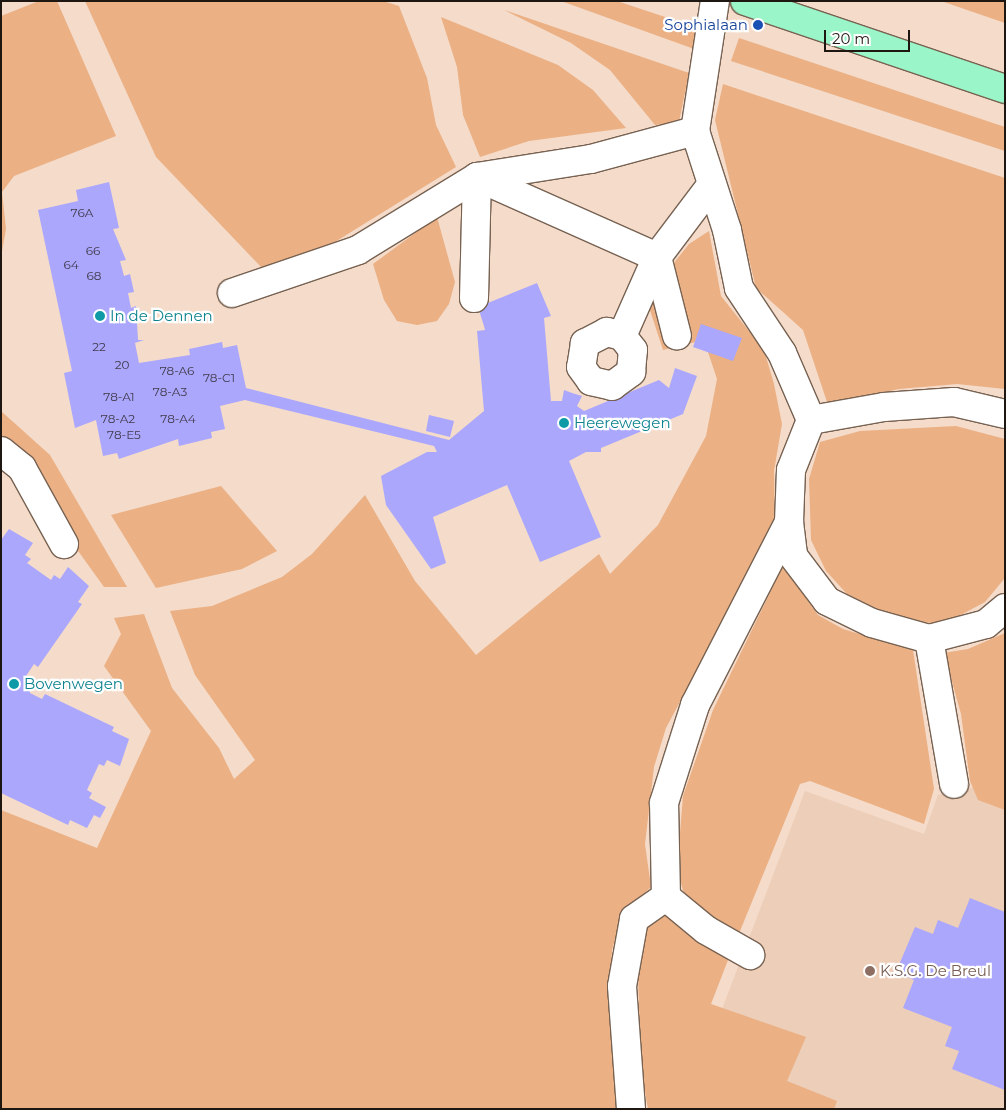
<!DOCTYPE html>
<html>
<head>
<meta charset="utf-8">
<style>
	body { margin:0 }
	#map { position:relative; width:1006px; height:1110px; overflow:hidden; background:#f4dbca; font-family:Montserrat,sans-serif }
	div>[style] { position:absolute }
	.built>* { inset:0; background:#edceb8 }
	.green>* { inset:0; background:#ebb084 }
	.building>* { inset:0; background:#aaa7fd }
	.roads { filter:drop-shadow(1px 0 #776252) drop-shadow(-1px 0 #776252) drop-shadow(0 1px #776252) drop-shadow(0 -1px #776252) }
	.minor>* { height:28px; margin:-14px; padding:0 14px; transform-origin:14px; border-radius:14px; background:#fff }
	.major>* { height:28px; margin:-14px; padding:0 14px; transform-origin:14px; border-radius:14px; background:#9af5c8 }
	.dots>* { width:14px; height:14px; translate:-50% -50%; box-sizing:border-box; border:2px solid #fff; border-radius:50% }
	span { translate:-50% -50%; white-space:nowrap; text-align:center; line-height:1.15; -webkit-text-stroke:4.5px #fff; paint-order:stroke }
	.number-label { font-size:12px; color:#413a4b }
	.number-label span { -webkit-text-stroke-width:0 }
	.transit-label { font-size:15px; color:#164399 }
	.right { translate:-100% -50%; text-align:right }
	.culture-label { font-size:15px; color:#0d838f }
	.left { translate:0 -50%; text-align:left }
	.education-label { font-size:15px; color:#785e54 }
	.frame { position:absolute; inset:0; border:2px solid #1e1610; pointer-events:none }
	.scale { position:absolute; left:824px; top:30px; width:86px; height:22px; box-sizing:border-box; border:2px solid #1e1610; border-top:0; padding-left:6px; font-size:15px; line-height:18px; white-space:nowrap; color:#1e1610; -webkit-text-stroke:4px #fff; paint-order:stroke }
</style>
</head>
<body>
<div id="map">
	<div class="built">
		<div style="clip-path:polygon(1005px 718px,1005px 1109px,684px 1109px,805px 791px,924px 834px,938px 795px,979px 786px)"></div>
	</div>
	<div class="green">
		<div style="clip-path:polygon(39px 1px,57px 1px,116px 136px,14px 176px,2px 192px,6px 229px,1px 257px,1px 16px)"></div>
		<div style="clip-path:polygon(85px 1px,383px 1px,399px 6px,427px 78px,436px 125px,456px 167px,322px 250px,262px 268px,156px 157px)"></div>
		<div style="clip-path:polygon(561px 1px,617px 1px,704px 30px,697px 50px)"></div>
		<div style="clip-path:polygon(941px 1px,1005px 1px,1005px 23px)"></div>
		<div style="clip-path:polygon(504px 10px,689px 73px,679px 122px,655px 125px,610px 70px,571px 43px)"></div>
		<div style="clip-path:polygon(441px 17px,558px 65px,593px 90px,626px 128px,529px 141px,480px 157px,463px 115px,457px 67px)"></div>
		<div style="clip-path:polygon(739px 38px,1005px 127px,1005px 151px,731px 61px)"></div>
		<div style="clip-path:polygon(723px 84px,1005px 178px,1005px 389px,957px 384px,899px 389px,828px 405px,803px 330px,756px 288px,715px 120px)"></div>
		<div style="clip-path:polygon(437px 217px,455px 282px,449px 304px,437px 321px,417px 325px,397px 321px,384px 300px,373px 264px)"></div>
		<div style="clip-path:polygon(709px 231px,721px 296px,764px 350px,774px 384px,782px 424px,774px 471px,775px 524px,666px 728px,654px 767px,645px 844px,651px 887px,622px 914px,612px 950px,609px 1018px,619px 1109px,1px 1109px,1px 810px,97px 848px,151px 731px,104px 666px,121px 634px,114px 618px,144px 614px,172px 688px,219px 748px,234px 779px,255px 760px,195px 675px,170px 611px,212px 606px,282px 577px,312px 554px,365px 495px,415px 581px,476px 655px,599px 554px,610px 574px,658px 525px,706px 436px,717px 379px,704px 340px,663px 350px,646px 298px,689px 244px)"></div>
		<div style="clip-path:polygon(1px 411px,50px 455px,127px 587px,104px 587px,76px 548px,1px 442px)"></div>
		<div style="clip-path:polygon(956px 426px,1005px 439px,1005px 578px,985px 602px,955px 618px,932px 623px,900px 620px,847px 594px,826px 571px,811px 540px,809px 479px,820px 442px,860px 431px)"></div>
		<div style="clip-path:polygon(221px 486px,277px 551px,242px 569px,156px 588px,111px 515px)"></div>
		<div style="clip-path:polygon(783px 566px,818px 615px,843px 629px,913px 650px,934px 789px,924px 824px,810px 781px,800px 784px,738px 936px,686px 900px,677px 870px,683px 796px,713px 710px)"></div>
		<div style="clip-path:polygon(1005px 633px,1005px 810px,978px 800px,970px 781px,961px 714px,944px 653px,968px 649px)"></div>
		<div style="clip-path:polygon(664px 912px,728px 960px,711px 1004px,806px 1037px,787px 1081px,837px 1101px,834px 1109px,648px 1109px,641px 1069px,638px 974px,645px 924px)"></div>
	</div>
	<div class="building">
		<div style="clip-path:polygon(109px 182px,119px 228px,113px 229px,126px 260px,120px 261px,124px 276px,130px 274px,134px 292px,128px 293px,131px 308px,136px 306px,138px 340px,144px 340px,135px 343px,139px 363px,190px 355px,189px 349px,222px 342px,223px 348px,237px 345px,246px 388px,449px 440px,484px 411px,477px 331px,485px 330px,484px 326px,478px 307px,537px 283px,551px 316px,544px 318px,551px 401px,562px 401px,564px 390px,572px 393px,582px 396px,577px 406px,584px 411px,659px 380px,669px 388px,675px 368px,697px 376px,683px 414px,601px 448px,601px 452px,586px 452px,569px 461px,601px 537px,540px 562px,507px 485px,433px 517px,446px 563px,431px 569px,386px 505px,381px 476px,427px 452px,437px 452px,434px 446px,245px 400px,220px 406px,225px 429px,211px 432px,212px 438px,179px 446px,178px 439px,119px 459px,117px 453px,103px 456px,96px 420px,75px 428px,64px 373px,72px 371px,38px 210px,78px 201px,76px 190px)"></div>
		<div style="clip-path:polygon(701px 324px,742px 338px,733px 361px,693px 347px)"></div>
		<div style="clip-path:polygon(429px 415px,454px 421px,450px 437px,426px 431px)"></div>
		<div style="clip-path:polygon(9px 529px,33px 543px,25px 555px,31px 559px,27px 563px,51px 580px,54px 575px,60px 579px,68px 567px,89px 586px,78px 602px,82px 604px,38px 667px,34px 664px,26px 676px,30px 693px,42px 699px,45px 694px,114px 727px,112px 731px,129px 739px,120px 766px,107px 760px,104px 766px,99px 764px,87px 790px,92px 793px,89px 798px,106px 807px,100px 818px,94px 815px,87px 828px,70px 820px,68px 825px,1px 793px,1px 540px)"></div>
		<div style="clip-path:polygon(970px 898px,1005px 912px,1005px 1090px,952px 1069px,959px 1051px,945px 1046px,952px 1027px,903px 1008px,914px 980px,896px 972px,915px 927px,933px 934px,938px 920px,958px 928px)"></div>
	</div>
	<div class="roads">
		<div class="minor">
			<div style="left:232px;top:293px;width:133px;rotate:-18.8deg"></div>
			<div style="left:358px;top:250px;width:140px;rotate:-31.5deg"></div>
			<div style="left:477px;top:177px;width:115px;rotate:-9deg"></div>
			<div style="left:591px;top:159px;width:108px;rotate:-15.1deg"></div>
			<div style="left:474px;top:298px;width:121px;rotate:-88.6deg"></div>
			<div style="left:477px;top:177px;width:197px;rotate:24deg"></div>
			<div style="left:657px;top:257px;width:81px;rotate:75.8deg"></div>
			<div style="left:622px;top:336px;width:16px;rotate:-165deg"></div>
			<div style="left:607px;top:332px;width:25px;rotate:153deg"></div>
			<div style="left:585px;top:343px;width:24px;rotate:99deg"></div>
			<div style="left:581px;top:367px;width:17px;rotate:54deg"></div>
			<div style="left:591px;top:381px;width:22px;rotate:13deg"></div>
			<div style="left:612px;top:386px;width:24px;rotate:-36deg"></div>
			<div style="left:631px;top:372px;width:22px;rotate:-85deg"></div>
			<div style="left:633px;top:350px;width:18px;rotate:-128deg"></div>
			<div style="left:622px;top:336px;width:86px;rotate:-66.1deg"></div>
			<div style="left:657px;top:257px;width:91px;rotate:-53deg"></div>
			<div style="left:811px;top:420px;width:74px;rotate:-10.1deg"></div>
			<div style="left:884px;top:407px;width:70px;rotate:-4.1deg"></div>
			<div style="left:954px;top:402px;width:52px;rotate:13.2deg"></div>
			<div style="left:1px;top:451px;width:27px;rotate:39deg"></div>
			<div style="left:22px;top:468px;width:87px;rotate:61.1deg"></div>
			<div style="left:789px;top:522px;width:34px;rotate:83deg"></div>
			<div style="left:793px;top:556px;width:56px;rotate:52.9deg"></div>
			<div style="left:827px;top:601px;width:50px;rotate:26.1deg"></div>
			<div style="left:872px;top:623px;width:59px;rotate:15.7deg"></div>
			<div style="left:929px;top:639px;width:59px;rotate:-14.7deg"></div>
			<div style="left:986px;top:624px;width:25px;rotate:-40deg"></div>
			<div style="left:929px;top:639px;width:147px;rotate:80.2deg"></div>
			<div style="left:666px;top:897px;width:52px;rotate:39.5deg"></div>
			<div style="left:706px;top:930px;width:51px;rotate:29.6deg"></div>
			<div style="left:631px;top:1109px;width:123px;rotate:-94.2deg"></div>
			<div style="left:622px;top:986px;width:68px;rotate:-79.8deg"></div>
			<div style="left:634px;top:919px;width:39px;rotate:-35deg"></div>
			<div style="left:666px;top:897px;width:94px;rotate:-91.2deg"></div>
			<div style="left:664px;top:803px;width:103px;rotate:-72.4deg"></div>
			<div style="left:695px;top:705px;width:206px;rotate:-62.8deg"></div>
			<div style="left:789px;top:522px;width:52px;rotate:-87.8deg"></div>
			<div style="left:791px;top:470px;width:54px;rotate:-68.2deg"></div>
			<div style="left:811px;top:420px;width:73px;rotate:-113.4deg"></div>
			<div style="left:782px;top:353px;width:78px;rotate:-123.5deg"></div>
			<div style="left:739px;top:288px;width:59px;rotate:-101.7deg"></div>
			<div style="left:727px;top:230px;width:104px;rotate:-107.9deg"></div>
			<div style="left:695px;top:131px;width:132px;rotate:-81.3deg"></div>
		</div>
		<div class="major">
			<div style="left:745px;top:1px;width:274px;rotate:18.7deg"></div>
		</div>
	</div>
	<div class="dots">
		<div style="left:758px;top:25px;background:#1a4fb4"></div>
		<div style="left:100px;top:316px;background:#0f9aa8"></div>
		<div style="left:564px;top:423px;background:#0f9aa8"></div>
		<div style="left:14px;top:684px;background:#0f9aa8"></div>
		<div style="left:870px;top:971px;background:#8d6e63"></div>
	</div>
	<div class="number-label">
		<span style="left:82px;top:213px">76A</span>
		<span style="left:93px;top:251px">66</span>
		<span style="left:71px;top:265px">64</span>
		<span style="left:94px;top:276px">68</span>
		<span style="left:99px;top:347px">22</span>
		<span style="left:122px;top:365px">20</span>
		<span style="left:177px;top:371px">78-A6</span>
		<span style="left:219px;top:378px">78-C1</span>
		<span style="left:170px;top:392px">78-A3</span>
		<span style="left:119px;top:397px">78-A1</span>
		<span style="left:118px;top:419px">78-A2</span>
		<span style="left:178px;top:419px">78-A4</span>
		<span style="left:124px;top:435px">78-E5</span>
	</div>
	<div class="transit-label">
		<span class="right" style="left:748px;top:25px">Sophialaan</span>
	</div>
	<div class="culture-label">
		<span class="left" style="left:110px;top:316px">In de Dennen</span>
		<span class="left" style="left:574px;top:423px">Heerewegen</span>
		<span class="left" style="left:24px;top:684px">Bovenwegen</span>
	</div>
	<div class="education-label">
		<span class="left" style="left:880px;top:971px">K.S.G. De Breul</span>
	</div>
	<div class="frame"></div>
	<div class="scale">20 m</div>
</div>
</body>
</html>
